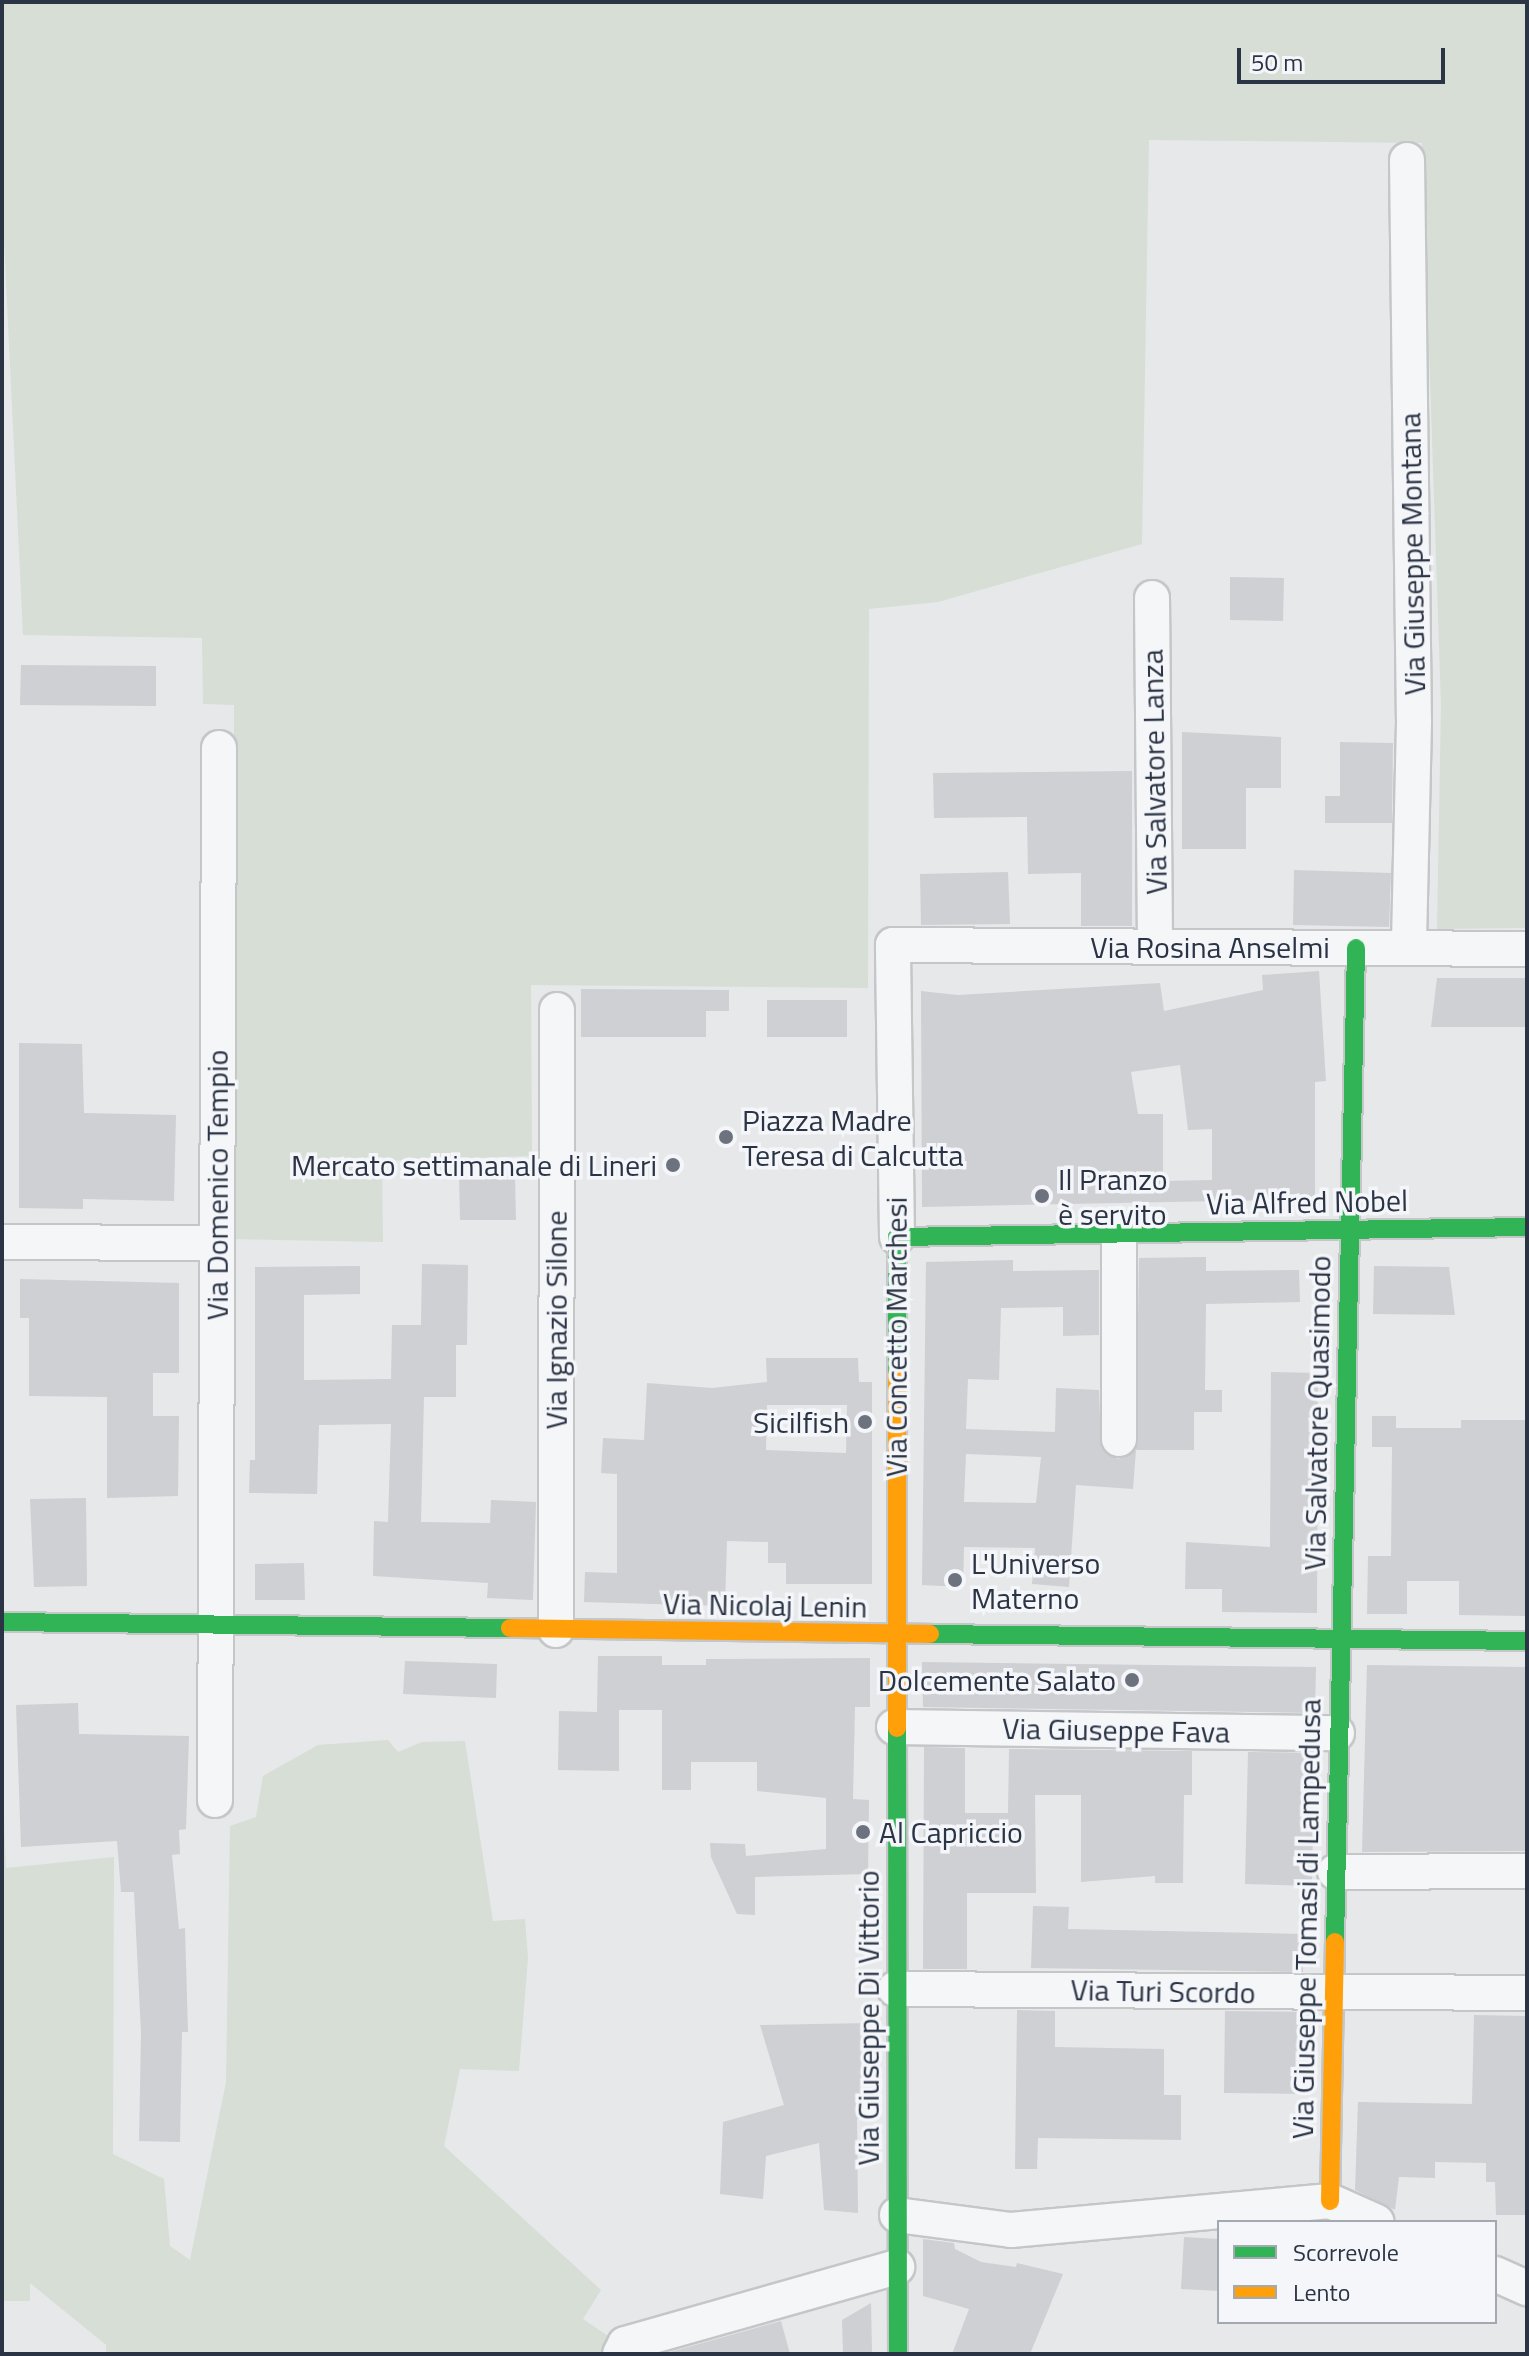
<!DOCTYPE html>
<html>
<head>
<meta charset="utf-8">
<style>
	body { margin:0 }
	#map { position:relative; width:1529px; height:2356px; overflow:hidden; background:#e6e8ea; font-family:"Titillium Web",sans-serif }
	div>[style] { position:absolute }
	.green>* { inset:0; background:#d6ded6 }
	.building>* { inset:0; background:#ced0d3 }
	.roads { filter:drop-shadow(2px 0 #c4c6c8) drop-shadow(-2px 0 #c4c6c8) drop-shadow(0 2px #c4c6c8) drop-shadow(0 -2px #c4c6c8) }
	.street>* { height:34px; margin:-17px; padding:0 17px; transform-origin:17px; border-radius:17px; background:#f5f6f7 }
	.fast>* { height:18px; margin:-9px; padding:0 9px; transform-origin:9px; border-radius:9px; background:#30b455 }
	.slow>* { height:18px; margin:-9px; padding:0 9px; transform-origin:9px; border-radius:9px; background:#ff9f0a }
	.dots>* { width:22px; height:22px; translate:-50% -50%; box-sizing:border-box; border:4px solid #f4f6f9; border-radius:50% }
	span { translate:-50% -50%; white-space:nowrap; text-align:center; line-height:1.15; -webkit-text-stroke:7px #f4f6f9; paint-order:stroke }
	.street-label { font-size:30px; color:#2b3445 }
	.poi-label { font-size:30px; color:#2b3445 }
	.left { translate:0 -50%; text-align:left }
	.right { translate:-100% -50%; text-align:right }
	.frame { position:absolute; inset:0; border:4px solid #2b3445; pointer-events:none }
	.legend { position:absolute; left:1217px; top:2220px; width:280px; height:104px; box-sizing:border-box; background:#f4f6f9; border:2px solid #a4a8b1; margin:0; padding:10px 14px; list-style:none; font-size:24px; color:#2b3445 }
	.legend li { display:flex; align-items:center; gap:16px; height:40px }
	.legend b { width:40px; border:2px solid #a4a8b1 }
	.scale { position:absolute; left:1237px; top:48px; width:208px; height:36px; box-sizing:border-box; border:4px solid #2b3445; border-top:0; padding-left:10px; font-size:24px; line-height:28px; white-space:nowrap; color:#2b3445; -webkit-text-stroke:6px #f4f6f9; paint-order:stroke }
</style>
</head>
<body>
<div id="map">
	<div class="green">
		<div style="clip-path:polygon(2px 2px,1527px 2px,1525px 928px,1437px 929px,1441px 705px,1422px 143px,1149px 140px,1142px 544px,938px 602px,869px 609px,868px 988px,531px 985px,532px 1156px,382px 1161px,383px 1242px,234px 1239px,234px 705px,203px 704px,202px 638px,23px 635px,2px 199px)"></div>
		<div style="clip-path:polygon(388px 1740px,398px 1752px,422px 1742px,465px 1741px,493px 1921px,525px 1919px,528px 1958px,519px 2071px,460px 2069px,444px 2146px,601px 2290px,583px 2319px,614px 2340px,606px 2354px,106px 2354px,106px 2345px,30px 2283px,30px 2301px,2px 2301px,2px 1769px,6px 1868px,114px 1857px,113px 2154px,164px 2179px,170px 2246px,190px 2260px,226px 2082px,230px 1826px,256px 1817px,263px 1776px,318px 1745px)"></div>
	</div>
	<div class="building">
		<div style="clip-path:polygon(1230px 577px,1284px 578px,1283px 621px,1230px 620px)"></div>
		<div style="clip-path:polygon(21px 665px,156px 666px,156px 706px,20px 705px)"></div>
		<div style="clip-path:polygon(1182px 732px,1281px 737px,1281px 788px,1246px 788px,1246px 849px,1182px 849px)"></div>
		<div style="clip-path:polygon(1340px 742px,1393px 743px,1392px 823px,1325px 823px,1325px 796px,1340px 796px)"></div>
		<div style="clip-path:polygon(1132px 771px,1132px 926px,1081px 926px,1081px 873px,1028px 874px,1027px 817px,934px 818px,933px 773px)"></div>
		<div style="clip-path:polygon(1294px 870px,1391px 873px,1389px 927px,1293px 925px)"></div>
		<div style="clip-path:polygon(1008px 872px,1010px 924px,921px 925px,920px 874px)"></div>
		<div style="clip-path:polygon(evenodd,1319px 971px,1326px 1081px,1315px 1082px,1315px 1199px,922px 1207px,921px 991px,958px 995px,1160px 983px,1164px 1011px,1263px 990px,1262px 975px,1319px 971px,1180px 1065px,1188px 1130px,1212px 1129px,1212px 1180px,1163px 1181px,1163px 1114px,1138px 1114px,1131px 1072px,1180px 1065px)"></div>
		<div style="clip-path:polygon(1437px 978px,1527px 978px,1527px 1027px,1431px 1027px)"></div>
		<div style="clip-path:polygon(581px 989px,729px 990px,729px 1011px,706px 1011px,706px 1037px,581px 1037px)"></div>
		<div style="clip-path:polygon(767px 1000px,847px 1000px,847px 1037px,767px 1037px)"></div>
		<div style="clip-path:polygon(19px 1043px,82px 1044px,84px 1113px,176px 1115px,174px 1201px,83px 1199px,83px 1209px,19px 1208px)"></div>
		<div style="clip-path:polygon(459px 1175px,515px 1175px,516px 1220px,460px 1220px)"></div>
		<div style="clip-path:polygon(1206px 1257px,1206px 1271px,1299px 1270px,1300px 1302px,1206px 1304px,1205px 1390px,1222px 1390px,1222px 1412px,1194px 1412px,1194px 1450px,1136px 1450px,1139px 1258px)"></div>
		<div style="clip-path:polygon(evenodd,1013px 1260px,1013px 1271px,1099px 1270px,1099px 1335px,1063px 1336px,1063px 1307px,1001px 1308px,999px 1380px,968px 1379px,966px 1429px,1055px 1432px,1056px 1388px,1099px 1390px,1101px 1448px,1118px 1459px,1136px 1450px,1133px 1489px,1076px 1485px,1069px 1587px,1032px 1584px,1035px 1548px,964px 1547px,963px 1587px,922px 1585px,926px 1262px,1013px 1260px,966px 1454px,1041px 1457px,1036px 1503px,964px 1502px,966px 1454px)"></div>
		<div style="clip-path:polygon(422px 1264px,468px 1265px,467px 1345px,456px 1345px,456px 1397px,424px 1397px,421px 1522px,490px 1523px,491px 1500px,536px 1502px,533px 1600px,487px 1598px,488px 1583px,373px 1576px,374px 1521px,388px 1522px,391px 1424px,319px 1425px,317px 1494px,249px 1493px,250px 1460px,255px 1460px,255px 1267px,360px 1266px,360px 1294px,304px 1295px,304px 1380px,391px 1379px,392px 1325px,421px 1325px)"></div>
		<div style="clip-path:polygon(1374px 1266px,1449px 1267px,1455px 1315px,1373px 1314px)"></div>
		<div style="clip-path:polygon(20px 1279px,179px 1283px,179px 1373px,153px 1373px,153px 1416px,179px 1416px,178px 1496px,107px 1498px,107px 1397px,29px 1396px,29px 1318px,20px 1318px)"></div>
		<div style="clip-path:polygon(evenodd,766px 1358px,858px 1358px,859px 1382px,872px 1382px,872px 1584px,786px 1584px,786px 1563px,768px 1563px,768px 1542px,727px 1541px,725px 1606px,584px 1602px,585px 1572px,617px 1573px,617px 1474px,601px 1473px,603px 1438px,644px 1440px,647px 1383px,712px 1388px,767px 1382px,766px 1358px,767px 1405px,847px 1405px,846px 1453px,766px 1450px,767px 1405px)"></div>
		<div style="clip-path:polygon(1271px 1372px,1318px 1373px,1317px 1613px,1222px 1612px,1222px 1589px,1185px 1589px,1186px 1542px,1270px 1547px)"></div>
		<div style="clip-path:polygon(1372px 1416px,1396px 1416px,1396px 1428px,1461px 1428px,1461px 1420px,1527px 1420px,1527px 1616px,1459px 1615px,1459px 1581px,1407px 1581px,1407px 1614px,1367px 1614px,1368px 1556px,1391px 1556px,1392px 1447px,1372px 1447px)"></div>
		<div style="clip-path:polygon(86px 1498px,87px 1586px,34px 1587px,30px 1499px)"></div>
		<div style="clip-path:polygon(304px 1563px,305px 1600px,255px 1600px,255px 1564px)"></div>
		<div style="clip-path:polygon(598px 1656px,662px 1656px,662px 1665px,706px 1665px,706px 1659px,870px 1658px,870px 1707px,855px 1707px,853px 1799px,869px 1800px,868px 1874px,755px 1877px,755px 1915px,737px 1914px,711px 1857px,710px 1843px,745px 1844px,746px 1856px,826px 1849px,826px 1798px,757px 1791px,757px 1762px,691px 1762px,691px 1790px,662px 1790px,662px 1710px,619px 1710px,619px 1771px,558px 1770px,559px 1711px,597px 1712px)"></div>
		<div style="clip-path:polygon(405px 1661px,497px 1664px,496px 1698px,403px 1694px)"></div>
		<div style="clip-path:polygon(922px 1662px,1316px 1667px,1315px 1713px,923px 1707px)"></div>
		<div style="clip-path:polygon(1367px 1665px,1527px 1667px,1527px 1851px,1362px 1852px)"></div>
		<div style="clip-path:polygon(78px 1703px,79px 1734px,189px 1736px,186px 1829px,179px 1830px,180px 1854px,172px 1855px,179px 1929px,185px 1928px,188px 2032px,182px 2032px,180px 2142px,139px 2141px,141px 2033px,134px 1892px,121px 1892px,117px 1841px,21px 1847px,16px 1705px)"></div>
		<div style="clip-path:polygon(924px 1747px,965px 1748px,965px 1813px,1008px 1813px,1009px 1749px,1192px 1751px,1192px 1795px,1184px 1795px,1183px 1883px,1155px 1883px,1155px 1876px,1081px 1882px,1081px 1795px,1035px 1795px,1036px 1893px,967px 1893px,967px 1969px,923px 1969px)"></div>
		<div style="clip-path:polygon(1248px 1752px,1314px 1753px,1312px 1886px,1245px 1884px)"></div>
		<div style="clip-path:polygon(1033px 1906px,1069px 1907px,1068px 1929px,1303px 1934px,1303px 1972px,1031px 1968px)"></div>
		<div style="clip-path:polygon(1017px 2010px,1055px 2011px,1055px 2047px,1164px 2049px,1164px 2095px,1181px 2095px,1181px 2140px,1038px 2138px,1037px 2169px,1015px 2169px)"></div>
		<div style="clip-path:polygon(1225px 2011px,1309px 2012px,1307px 2094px,1224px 2093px)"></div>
		<div style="clip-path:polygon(1474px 2015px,1527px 2016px,1527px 2215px,1496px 2215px,1495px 2182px,1486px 2182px,1486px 2163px,1435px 2162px,1435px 2178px,1399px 2177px,1395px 2210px,1355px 2190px,1358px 2102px,1472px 2104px)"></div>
		<div style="clip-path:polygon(869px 2023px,873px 2119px,857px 2119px,858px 2213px,824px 2210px,819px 2143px,766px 2156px,763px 2199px,720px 2194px,723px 2122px,784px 2105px,760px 2025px)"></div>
		<div style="clip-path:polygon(1184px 2237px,1219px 2239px,1219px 2291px,1181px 2289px)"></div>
		<div style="clip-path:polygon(923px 2239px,954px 2243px,955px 2249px,981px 2262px,1016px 2267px,1017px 2263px,1063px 2274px,1030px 2354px,952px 2354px,969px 2309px,923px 2296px)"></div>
		<div style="clip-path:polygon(871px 2303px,872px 2354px,843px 2354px,842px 2320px)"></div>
		<div style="clip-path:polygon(781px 2321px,790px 2354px,663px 2354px)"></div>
	</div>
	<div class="roads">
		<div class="street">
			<div style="left:1407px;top:160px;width:562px;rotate:89.29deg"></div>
			<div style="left:1414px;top:722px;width:226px;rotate:91.3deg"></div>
			<div style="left:1152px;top:598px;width:349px;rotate:89.5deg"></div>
			<div style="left:897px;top:1237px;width:292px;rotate:-90.8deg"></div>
			<div style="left:893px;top:945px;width:634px;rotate:0.36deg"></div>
			<div style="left:2px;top:1242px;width:215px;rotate:0.3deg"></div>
			<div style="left:1119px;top:1439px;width:206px;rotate:-90deg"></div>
			<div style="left:556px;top:1630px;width:620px;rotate:-89.91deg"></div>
			<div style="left:894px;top:1727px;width:443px;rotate:0.8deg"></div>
			<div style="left:215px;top:1800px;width:1052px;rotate:-89.78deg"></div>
			<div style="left:1335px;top:1872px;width:192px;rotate:-0.3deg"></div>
			<div style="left:895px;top:1989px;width:632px;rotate:0.36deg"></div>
			<div style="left:897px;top:2215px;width:115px;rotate:7.5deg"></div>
			<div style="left:1011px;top:2230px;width:320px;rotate:-5.2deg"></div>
			<div style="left:1330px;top:2201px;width:51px;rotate:24.1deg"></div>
			<div style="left:1495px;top:2274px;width:35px;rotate:24deg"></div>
			<div style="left:620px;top:2354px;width:11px;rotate:-63deg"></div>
			<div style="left:625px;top:2344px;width:283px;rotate:-15.8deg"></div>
		</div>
		<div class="fast">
			<div style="left:897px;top:1375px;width:138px;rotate:-90deg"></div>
			<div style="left:897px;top:1237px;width:630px;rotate:-0.91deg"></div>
			<div style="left:2px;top:1622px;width:508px;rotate:0.68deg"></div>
			<div style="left:930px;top:1634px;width:597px;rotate:0.67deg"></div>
			<div style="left:897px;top:1728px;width:626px;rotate:89.91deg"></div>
			<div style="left:1335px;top:1942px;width:994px;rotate:-88.79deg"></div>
		</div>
		<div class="slow">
			<div style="left:897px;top:1375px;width:353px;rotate:90deg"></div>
			<div style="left:510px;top:1628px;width:420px;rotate:0.8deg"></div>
			<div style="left:1330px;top:2201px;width:259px;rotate:-88.9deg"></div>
		</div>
	</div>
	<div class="dots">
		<div style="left:726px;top:1137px;background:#6c737f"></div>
		<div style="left:673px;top:1165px;background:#6c737f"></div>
		<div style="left:1042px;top:1196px;background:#6c737f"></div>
		<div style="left:865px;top:1422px;background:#6c737f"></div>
		<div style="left:955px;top:1580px;background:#6c737f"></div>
		<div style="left:1132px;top:1680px;background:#6c737f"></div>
		<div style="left:863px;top:1832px;background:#6c737f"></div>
	</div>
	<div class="street-label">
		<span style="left:1412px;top:554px;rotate:-91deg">Via Giuseppe Montana</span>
		<span style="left:1154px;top:772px;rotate:-91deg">Via Salvatore Lanza</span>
		<span style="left:1210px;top:947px">Via Rosina Anselmi</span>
		<span style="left:217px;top:1185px;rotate:-90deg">Via Domenico Tempio</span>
		<span style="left:1307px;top:1202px;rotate:-1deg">Via Alfred Nobel</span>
		<span style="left:556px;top:1320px;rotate:-90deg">Via Ignazio Silone</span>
		<span style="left:896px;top:1337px;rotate:-90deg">Via Concetto Marchesi</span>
		<span style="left:1317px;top:1413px;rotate:-89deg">Via Salvatore Quasimodo</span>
		<span style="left:765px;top:1605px;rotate:1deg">Via Nicolaj Lenin</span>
		<span style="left:1116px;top:1730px;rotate:1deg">Via Giuseppe Fava</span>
		<span style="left:1306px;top:1919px;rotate:-89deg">Via Giuseppe Tomasi di Lampedusa</span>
		<span style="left:1163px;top:1991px;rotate:1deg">Via Turi Scordo</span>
		<span style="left:868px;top:2018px;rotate:-90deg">Via Giuseppe Di Vittorio</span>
	</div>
	<div class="poi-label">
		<span class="left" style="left:742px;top:1137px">Piazza Madre<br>Teresa di Calcutta</span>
		<span class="right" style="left:657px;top:1165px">Mercato settimanale di Lineri</span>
		<span class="left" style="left:1058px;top:1196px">Il Pranzo<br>è servito</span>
		<span class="right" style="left:849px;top:1422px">Sicilfish</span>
		<span class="left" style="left:971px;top:1580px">L'Universo<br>Materno</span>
		<span class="right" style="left:1116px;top:1680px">Dolcemente Salato</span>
		<span class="left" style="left:879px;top:1832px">Al Capriccio</span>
	</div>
	<div class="frame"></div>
	<ul class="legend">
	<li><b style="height:10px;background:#30b455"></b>Scorrevole</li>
	<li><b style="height:10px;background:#ff9f0a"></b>Lento</li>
	</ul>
	<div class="scale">50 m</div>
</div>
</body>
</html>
